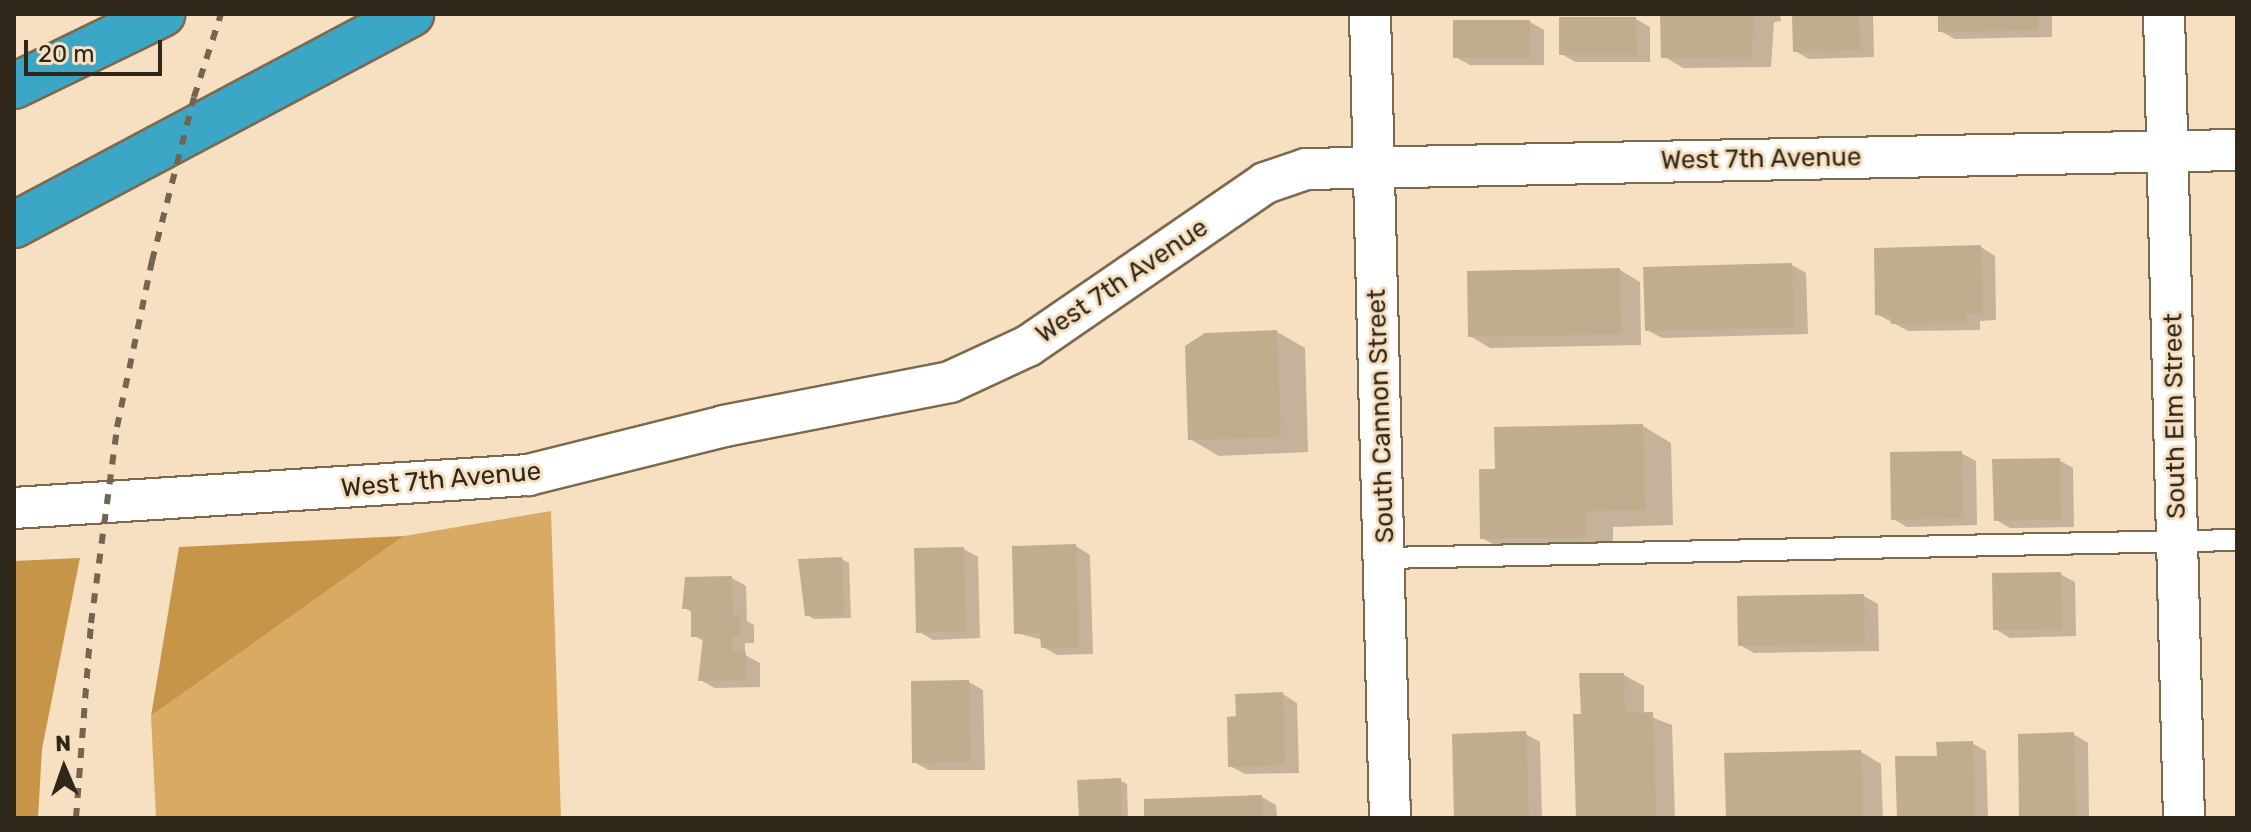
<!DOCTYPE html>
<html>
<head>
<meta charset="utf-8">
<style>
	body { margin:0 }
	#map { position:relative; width:2251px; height:832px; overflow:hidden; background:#f6e0c1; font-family:Rubik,sans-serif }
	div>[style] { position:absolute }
	.green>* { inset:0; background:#d9aa64 }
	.forest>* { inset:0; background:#c69547 }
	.shadow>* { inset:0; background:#0003 }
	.building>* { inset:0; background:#c1ac8e }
	.roads { filter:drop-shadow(2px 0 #7d6a4e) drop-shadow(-2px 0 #7d6a4e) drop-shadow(0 2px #7d6a4e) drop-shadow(0 -2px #7d6a4e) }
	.service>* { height:20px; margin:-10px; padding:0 10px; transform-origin:10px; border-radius:10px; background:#fff }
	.minor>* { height:40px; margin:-20px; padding:0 20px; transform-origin:20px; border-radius:20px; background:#fff }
	.motorway>* { height:44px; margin:-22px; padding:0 22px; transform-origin:22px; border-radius:22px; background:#3ca6c6 }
	.rail>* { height:6px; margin-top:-3px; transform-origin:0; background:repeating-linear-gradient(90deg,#726552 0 10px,transparent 0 20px) }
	span { translate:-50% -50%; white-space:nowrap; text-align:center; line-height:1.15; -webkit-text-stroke:6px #f6e0c1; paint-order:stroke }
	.street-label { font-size:26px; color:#30271b }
	.frame { position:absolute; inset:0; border:16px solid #30271b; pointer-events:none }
	.north { position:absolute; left:24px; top:728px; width:80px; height:80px; -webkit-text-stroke:6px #f6e0c1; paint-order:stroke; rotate:358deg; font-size:22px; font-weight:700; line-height:32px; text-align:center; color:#30271b }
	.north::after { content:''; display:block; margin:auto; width:28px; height:36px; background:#30271b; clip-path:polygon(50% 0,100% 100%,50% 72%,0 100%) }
	.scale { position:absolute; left:24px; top:40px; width:138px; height:36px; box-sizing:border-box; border:4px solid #30271b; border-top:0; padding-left:10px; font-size:24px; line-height:28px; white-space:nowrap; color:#30271b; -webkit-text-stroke:6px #f6e0c1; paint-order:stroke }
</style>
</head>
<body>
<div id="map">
	<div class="green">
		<div style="clip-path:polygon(551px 511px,561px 818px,156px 818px,151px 716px,404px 536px)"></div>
	</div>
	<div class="forest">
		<div style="clip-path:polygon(404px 536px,151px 716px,179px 547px)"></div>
		<div style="clip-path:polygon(80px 558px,42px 749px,38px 818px,14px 818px,14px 561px)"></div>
	</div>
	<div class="shadow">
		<div style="clip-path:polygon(1662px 14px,1780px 14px,1781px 21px,1774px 22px,1771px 67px,1683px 68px,1663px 56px)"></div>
		<div style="clip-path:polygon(1794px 14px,1873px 14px,1874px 57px,1809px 59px,1795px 51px)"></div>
		<div style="clip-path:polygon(1933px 14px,2052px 14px,2052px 37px,1955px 39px,1940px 31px,1940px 18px)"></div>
		<div style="clip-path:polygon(1636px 19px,1650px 27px,1650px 62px,1576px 62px,1561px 54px)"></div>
		<div style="clip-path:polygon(1530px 22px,1544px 30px,1544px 65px,1470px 65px,1455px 57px)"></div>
		<div style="clip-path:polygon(1981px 247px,1995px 256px,1996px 320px,1980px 321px,1980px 330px,1908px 331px,1877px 314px)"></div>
		<div style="clip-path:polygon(1792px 265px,1806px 273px,1808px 334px,1662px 338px,1647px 330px)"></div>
		<div style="clip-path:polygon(1620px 270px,1640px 282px,1641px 345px,1490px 348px,1470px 336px)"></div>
		<div style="clip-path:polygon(1277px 332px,1305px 348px,1308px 452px,1219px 456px,1190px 439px)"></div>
		<div style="clip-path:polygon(1643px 426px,1671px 443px,1673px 525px,1613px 527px,1613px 552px,1511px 554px,1482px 538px)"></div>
		<div style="clip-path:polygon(1961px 453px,1976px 461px,1977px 525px,1907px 527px,1893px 519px)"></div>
		<div style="clip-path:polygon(2059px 460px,2073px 468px,2074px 527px,2010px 528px,1996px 520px)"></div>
		<div style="clip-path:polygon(1076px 546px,1090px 555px,1093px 654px,1057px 655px,1043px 647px,1043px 640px,1016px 633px)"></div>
		<div style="clip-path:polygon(964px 549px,978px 557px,980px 638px,933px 640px,918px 631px)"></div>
		<div style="clip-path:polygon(842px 559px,849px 563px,851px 618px,814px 619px,807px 615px)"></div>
		<div style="clip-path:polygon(2060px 574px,2075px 582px,2076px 636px,2010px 638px,1995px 629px)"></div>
		<div style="clip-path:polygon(732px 578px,746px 586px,747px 621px,754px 625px,754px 643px,745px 643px,745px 655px,760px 663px,760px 687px,715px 688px,700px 680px,705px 642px,693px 635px,693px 613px,684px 608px)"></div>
		<div style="clip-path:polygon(1864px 596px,1878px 604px,1879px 651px,1754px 653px,1740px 645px)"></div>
		<div style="clip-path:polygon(1624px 675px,1644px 686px,1644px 714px,1672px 725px,1675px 818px,1578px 818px,1583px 716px)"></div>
		<div style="clip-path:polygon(969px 682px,983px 690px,985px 770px,928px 770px,914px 762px)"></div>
		<div style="clip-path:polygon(1283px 694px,1297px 703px,1299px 773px,1245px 774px,1230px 766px,1238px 718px)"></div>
		<div style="clip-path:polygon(1526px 734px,1540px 742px,1542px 818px,1456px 818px)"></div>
		<div style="clip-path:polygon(2073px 734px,2088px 743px,2089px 818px,2021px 818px)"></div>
		<div style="clip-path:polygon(1972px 743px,1986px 751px,1988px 818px,1899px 818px,1939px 758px)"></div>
		<div style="clip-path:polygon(1861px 752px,1881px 764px,1883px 818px,1728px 818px)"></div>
		<div style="clip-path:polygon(1120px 780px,1127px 784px,1128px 818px,1081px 818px)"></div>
		<div style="clip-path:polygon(1262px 797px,1276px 805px,1277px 818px,1146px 818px)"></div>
	</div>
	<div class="building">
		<div style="clip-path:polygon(1660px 14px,1754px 14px,1751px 57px,1661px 58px)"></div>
		<div style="clip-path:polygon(1792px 14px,1859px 14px,1860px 50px,1793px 52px)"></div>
		<div style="clip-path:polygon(1938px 14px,2038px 14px,2038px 30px,1938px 32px)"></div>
		<div style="clip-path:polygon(1559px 17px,1636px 17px,1637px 55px,1559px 55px)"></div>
		<div style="clip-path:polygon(1453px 20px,1530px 20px,1530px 58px,1453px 58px)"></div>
		<div style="clip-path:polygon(1981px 245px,1983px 313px,1966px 314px,1966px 323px,1891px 324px,1891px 316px,1875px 315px,1874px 248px)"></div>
		<div style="clip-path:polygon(1792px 263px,1794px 327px,1645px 331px,1643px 267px)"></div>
		<div style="clip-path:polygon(1620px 268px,1621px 334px,1468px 337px,1467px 271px)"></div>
		<div style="clip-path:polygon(1277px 330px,1281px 437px,1188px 440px,1185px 346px,1205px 333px)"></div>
		<div style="clip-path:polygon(1643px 424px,1645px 510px,1585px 511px,1585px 537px,1480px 539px,1479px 469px,1495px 469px,1494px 427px)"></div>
		<div style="clip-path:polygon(1962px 451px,1963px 518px,1891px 520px,1890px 452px)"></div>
		<div style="clip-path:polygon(2060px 458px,2061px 519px,1994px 521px,1992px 459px)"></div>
		<div style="clip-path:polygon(1076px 544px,1079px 647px,1041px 648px,1040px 633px,1014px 634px,1012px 546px)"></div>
		<div style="clip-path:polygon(964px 547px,966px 631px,916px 633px,914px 548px)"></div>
		<div style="clip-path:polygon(842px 557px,844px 615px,805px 616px,798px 559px)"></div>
		<div style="clip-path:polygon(2061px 572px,2062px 629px,1993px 630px,1992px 573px)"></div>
		<div style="clip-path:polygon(732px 576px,733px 615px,740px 615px,740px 636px,732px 636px,732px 652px,746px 652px,746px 680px,698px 681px,703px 637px,691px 637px,691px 609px,682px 609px,685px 577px)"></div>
		<div style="clip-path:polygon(1864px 594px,1865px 644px,1738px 646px,1737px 596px)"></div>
		<div style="clip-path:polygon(1579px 673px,1624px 673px,1625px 713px,1653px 712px,1656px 818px,1576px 818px,1573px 714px,1581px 714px)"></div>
		<div style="clip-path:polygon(969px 680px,971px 762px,912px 763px,911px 681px)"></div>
		<div style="clip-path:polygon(1283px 692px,1285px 765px,1228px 767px,1227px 717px,1236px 716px,1235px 694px)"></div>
		<div style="clip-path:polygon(1526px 731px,1529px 818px,1454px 818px,1452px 734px)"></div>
		<div style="clip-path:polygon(2074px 732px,2076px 818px,2019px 818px,2018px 734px)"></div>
		<div style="clip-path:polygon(1973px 741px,1975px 818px,1897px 818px,1895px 756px,1937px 756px,1936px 742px)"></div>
		<div style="clip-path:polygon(1861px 750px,1863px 818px,1726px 818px,1724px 753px)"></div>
		<div style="clip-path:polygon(1121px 778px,1122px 818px,1079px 818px,1077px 780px)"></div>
		<div style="clip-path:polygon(1262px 795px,1263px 818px,1144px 818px,1144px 799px)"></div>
	</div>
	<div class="roads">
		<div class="service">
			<div style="left:1385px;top:558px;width:852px;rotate:-1.21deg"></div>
		</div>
		<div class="minor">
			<div style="left:1370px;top:14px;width:804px;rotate:88.58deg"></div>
			<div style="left:2164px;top:14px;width:804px;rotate:88.58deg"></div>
			<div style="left:14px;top:508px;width:515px;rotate:-3.67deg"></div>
			<div style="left:528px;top:475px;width:202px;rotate:-14deg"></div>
			<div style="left:724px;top:426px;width:230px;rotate:-11deg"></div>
			<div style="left:950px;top:382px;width:86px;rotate:-24.8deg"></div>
			<div style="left:1028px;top:346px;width:288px;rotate:-34.5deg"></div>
			<div style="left:1265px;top:183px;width:43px;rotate:-18.9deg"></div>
			<div style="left:1306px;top:169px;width:931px;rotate:-1.17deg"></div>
		</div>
		<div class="motorway">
			<div style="left:14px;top:86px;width:165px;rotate:-25.9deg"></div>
			<div style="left:14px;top:225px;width:450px;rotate:-28deg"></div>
		</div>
	</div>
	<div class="rail">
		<div style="left:76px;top:818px;width:196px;rotate:-85.6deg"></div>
		<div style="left:91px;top:623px;width:198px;rotate:-82.4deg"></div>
		<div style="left:117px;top:427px;width:170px;rotate:-78.1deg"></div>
		<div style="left:152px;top:261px;width:169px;rotate:-75.6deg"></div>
		<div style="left:194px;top:97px;width:87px;rotate:-72deg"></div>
	</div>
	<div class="street-label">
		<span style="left:1761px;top:159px;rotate:-1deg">West 7th Avenue</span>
		<span style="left:1122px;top:281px;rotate:-34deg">West 7th Avenue</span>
		<span style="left:1381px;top:416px;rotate:-92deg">South Cannon Street</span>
		<span style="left:2175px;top:416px;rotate:-91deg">South Elm Street</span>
		<span style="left:441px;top:480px;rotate:-5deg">West 7th Avenue</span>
	</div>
	<div class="frame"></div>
	<div class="north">N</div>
	<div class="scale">20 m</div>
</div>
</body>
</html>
